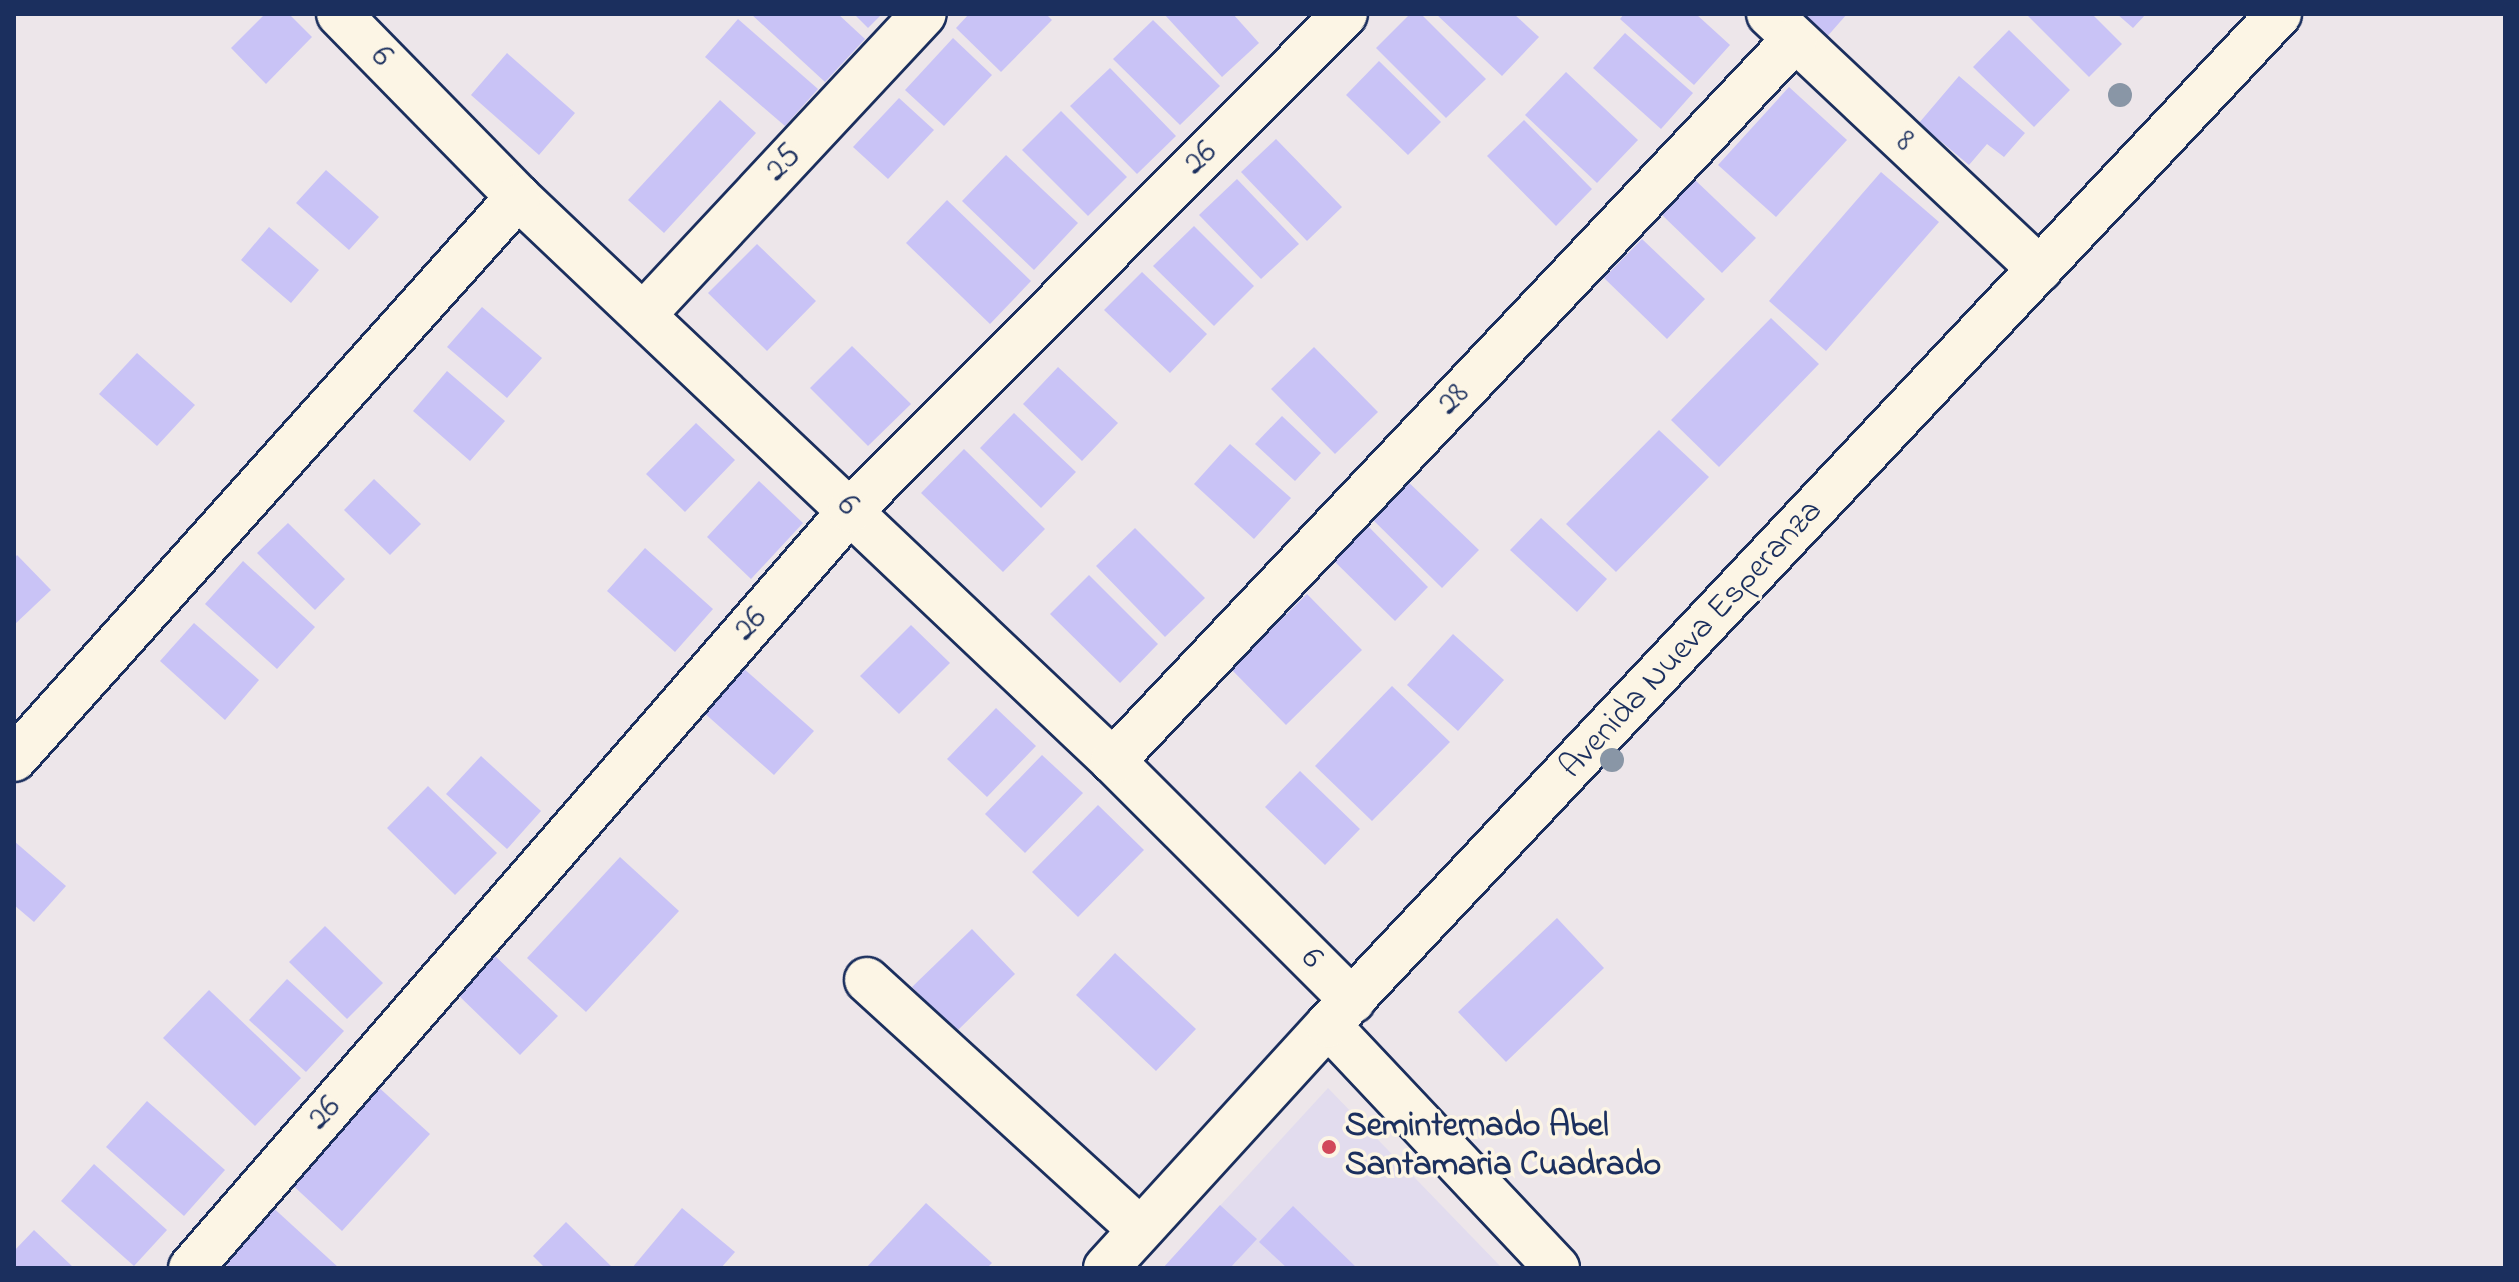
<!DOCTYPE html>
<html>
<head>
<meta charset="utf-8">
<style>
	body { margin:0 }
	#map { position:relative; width:2519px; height:1282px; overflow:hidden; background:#ede6ea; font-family:"Indie Flower",sans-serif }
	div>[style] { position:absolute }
	.built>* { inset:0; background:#e2dcee }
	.building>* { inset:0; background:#c9c3f6 }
	.roads { filter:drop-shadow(2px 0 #1b2f5e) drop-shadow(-2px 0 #1b2f5e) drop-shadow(0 2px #1b2f5e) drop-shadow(0 -2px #1b2f5e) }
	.minor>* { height:44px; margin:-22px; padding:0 22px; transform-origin:22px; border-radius:22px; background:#fcf5e5 }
	.trees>* { width:24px; height:24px; margin:-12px; border-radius:50%; background:#8996a6 }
	.dots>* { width:22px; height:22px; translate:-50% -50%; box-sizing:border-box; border:4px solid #fcf5e5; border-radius:50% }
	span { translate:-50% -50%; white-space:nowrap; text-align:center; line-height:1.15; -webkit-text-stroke:7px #fcf5e5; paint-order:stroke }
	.street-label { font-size:34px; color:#1b2f5e }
	.poi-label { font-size:34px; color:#1b2f5e; font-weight:700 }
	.left { translate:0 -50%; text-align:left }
	.frame { position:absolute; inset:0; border:16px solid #1b2f5e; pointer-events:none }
</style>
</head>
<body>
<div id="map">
	<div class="built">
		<div style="clip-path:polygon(1328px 1088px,1502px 1268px,1163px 1268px)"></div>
	</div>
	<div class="building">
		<div style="clip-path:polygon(265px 14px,289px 14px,312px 37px,266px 84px,231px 48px)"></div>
		<div style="clip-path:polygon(751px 14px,838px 14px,865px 39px,825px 82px)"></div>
		<div style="clip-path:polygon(854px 14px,882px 14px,868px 28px)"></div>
		<div style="clip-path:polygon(969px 14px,1046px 14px,1052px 20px,1001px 72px,956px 28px)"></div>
		<div style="clip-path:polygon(1164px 14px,1233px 14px,1259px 43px,1222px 77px)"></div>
		<div style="clip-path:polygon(1410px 14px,1421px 14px,1486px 79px,1446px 118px,1376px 48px)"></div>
		<div style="clip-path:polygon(1436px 14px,1514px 14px,1539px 37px,1502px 76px)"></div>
		<div style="clip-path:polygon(1624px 14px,1696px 14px,1730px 45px,1694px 85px,1620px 19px)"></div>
		<div style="clip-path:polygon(1799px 14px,1847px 14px,1825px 39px)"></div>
		<div style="clip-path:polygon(2026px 14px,2092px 14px,2122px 44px,2089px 77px)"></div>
		<div style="clip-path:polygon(2117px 14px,2146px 14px,2133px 28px)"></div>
		<div style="clip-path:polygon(738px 19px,818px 89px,785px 126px,705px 57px)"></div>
		<div style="clip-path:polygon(1153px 20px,1220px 86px,1180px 125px,1113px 59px)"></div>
		<div style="clip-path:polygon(2009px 30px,2070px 90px,2034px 127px,1973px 67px)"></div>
		<div style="clip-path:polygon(1625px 33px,1693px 93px,1661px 129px,1593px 68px)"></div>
		<div style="clip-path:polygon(953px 38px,992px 75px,944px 126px,905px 90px)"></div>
		<div style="clip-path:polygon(507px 53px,575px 113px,539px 155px,471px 95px)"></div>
		<div style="clip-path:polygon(1379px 61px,1441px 122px,1408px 155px,1346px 95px)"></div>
		<div style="clip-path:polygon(1110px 68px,1176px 136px,1137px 174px,1070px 106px)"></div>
		<div style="clip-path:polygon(1566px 72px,1638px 140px,1597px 183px,1525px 115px)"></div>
		<div style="clip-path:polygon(1959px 76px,2025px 133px,2004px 157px,1987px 144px,1969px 165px,1919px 123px)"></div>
		<div style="clip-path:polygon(1789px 87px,1847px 140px,1776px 217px,1718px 165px)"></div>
		<div style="clip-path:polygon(899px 98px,934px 130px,888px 179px,853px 147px)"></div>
		<div style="clip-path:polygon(720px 100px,756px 133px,664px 233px,628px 200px)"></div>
		<div style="clip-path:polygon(1061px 111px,1127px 177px,1088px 216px,1022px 150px)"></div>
		<div style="clip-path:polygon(1524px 120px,1592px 189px,1556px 226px,1487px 156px)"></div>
		<div style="clip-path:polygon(1276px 139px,1342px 207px,1307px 241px,1241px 172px)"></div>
		<div style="clip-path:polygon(1006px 155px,1078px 223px,1034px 270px,962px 201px)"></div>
		<div style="clip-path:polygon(326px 170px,379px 217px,349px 250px,296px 203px)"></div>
		<div style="clip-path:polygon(1881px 172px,1939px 222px,1826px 351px,1769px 301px)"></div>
		<div style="clip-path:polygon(1237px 179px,1299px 244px,1261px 279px,1199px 215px)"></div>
		<div style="clip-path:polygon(1694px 179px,1756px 238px,1722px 273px,1660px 213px)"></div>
		<div style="clip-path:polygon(947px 200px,1031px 281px,990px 324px,906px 243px)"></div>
		<div style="clip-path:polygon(1194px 226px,1254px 286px,1214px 326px,1153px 266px)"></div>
		<div style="clip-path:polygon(269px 227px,319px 270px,291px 303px,241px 260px)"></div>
		<div style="clip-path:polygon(1642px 239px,1705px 299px,1667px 339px,1604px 278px)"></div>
		<div style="clip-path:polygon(757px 244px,816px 301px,767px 351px,708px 293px)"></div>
		<div style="clip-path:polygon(1142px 272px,1207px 334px,1170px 373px,1104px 310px)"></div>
		<div style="clip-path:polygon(482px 307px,542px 358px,507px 398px,447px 347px)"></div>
		<div style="clip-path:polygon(1771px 318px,1819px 364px,1719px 467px,1671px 420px)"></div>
		<div style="clip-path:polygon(852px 346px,911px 404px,868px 446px,810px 388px)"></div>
		<div style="clip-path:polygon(1314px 347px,1378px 412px,1335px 454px,1271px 389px)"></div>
		<div style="clip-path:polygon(137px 353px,195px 405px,157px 446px,99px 394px)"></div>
		<div style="clip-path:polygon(1058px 367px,1118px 423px,1082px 461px,1023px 404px)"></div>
		<div style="clip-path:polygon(447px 371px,505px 421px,470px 461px,413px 411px)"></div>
		<div style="clip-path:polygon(1014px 413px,1076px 472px,1041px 508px,980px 448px)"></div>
		<div style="clip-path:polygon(1282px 416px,1321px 453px,1295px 481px,1255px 444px)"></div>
		<div style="clip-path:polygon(696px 423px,735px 460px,685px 512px,646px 474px)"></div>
		<div style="clip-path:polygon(1659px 430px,1709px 477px,1616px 572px,1566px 524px)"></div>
		<div style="clip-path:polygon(1230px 444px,1291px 498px,1254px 539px,1194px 484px)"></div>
		<div style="clip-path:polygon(964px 449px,1045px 529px,1003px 572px,921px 493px)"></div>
		<div style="clip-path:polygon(1402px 476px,1479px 550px,1442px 588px,1366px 513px)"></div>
		<div style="clip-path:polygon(374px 479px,421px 524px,390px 555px,344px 510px)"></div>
		<div style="clip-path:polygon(759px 481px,803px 523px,751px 579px,707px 537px)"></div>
		<div style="clip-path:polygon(1541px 518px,1607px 579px,1577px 612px,1510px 550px)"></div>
		<div style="clip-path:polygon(1362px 520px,1428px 587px,1395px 621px,1328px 555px)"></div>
		<div style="clip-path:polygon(288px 523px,345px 579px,315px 610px,257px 553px)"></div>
		<div style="clip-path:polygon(1135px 528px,1205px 598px,1165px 637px,1096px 566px)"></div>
		<div style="clip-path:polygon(645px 548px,713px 609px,675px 652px,607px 591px)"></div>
		<div style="clip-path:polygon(17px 555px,51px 590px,14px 625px,14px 559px)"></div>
		<div style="clip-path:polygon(243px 561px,315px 627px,277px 669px,205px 604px)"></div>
		<div style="clip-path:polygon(1089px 575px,1158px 644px,1120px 683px,1050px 614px)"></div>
		<div style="clip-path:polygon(1307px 594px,1362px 650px,1286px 725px,1231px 669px)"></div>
		<div style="clip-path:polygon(194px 623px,259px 680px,225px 720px,160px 661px)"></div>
		<div style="clip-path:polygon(911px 625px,950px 663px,899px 714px,860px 676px)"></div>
		<div style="clip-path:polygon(1453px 634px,1504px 680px,1458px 731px,1407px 685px)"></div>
		<div style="clip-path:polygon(742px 667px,814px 731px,774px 775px,702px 711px)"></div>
		<div style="clip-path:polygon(1392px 686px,1450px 742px,1372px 821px,1315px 766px)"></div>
		<div style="clip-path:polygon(996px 708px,1036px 746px,987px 797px,947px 759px)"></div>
		<div style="clip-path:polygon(1042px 755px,1083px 793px,1025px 853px,985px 814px)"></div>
		<div style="clip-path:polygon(481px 756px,541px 811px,507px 849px,446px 794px)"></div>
		<div style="clip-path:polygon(1300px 771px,1360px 829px,1325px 865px,1265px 807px)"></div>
		<div style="clip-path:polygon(428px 786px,497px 853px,455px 895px,387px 828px)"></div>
		<div style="clip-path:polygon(1098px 805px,1144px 850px,1078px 917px,1032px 872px)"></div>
		<div style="clip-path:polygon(14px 841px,66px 886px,34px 922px,14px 905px)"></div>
		<div style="clip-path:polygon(620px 857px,679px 911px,586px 1012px,527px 958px)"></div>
		<div style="clip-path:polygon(1557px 918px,1604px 968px,1506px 1062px,1458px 1012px)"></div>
		<div style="clip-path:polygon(325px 926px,383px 983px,347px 1019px,289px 962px)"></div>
		<div style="clip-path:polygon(972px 929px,1015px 974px,956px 1032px,912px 987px)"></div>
		<div style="clip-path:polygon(492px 953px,558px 1016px,520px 1055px,455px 992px)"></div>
		<div style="clip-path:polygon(1115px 953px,1196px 1029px,1156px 1071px,1076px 995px)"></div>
		<div style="clip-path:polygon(287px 979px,344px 1031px,306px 1072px,249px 1020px)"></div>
		<div style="clip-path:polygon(209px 990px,301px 1078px,255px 1126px,163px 1038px)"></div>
		<div style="clip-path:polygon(375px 1084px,430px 1134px,342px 1231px,287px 1180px)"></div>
		<div style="clip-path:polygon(147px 1101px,225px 1170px,184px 1216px,106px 1147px)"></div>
		<div style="clip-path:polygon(94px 1164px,167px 1230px,134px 1266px,61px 1201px)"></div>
		<div style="clip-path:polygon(268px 1203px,339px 1268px,230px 1268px,218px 1257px)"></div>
		<div style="clip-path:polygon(926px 1203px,992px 1263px,987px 1268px,866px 1268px)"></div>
		<div style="clip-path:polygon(1220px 1205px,1257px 1239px,1230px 1268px,1163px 1268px)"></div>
		<div style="clip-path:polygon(1293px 1206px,1357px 1268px,1287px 1268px,1259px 1242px)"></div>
		<div style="clip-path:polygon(682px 1208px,735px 1252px,721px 1268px,632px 1268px)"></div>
		<div style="clip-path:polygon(566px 1222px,613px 1268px,545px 1268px,533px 1256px)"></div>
		<div style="clip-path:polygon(34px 1230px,74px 1268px,14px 1268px,14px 1251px)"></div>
	</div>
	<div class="roads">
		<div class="minor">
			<div style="left:339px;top:14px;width:256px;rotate:45.6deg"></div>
			<div style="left:518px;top:197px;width:820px;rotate:43.47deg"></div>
			<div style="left:1113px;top:761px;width:339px;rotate:45deg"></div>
			<div style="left:1769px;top:14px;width:372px;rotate:43.3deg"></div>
			<div style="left:644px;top:314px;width:410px;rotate:-47deg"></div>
			<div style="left:14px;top:759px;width:755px;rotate:-48.11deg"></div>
			<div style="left:1113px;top:761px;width:993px;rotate:-46.63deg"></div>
			<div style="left:867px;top:980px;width:369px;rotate:42.4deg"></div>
			<div style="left:1328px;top:1025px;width:334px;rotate:46.7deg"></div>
			<div style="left:191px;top:1268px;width:1005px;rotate:-48.95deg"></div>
			<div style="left:851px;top:510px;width:700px;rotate:-45.12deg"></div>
			<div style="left:1106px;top:1268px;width:329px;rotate:-47.6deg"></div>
			<div style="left:1328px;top:1025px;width:1388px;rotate:-46.75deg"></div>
		</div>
	</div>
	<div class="trees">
		<div style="left:2120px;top:95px"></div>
		<div style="left:1612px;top:760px"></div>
	</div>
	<div class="dots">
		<div style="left:1329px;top:1147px;background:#d1495b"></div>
	</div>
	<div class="street-label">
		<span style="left:381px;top:57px;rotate:46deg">6</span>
		<span style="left:1904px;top:142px;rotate:43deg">8</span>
		<span style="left:1201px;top:159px;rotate:-45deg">26</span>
		<span style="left:784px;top:164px;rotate:-47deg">25</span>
		<span style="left:1454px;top:400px;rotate:-47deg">28</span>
		<span style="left:847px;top:506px;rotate:44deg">6</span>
		<span style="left:751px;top:625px;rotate:-49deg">26</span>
		<span style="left:1692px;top:640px;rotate:-47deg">Avenida Nueva Esperanza</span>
		<span style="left:1311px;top:959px;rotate:45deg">6</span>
		<span style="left:325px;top:1114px;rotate:-49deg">26</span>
	</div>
	<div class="poi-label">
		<span class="left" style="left:1345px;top:1147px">Seminternado Abel<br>Santamaria Cuadrado</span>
	</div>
	<div class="frame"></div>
</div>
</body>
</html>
